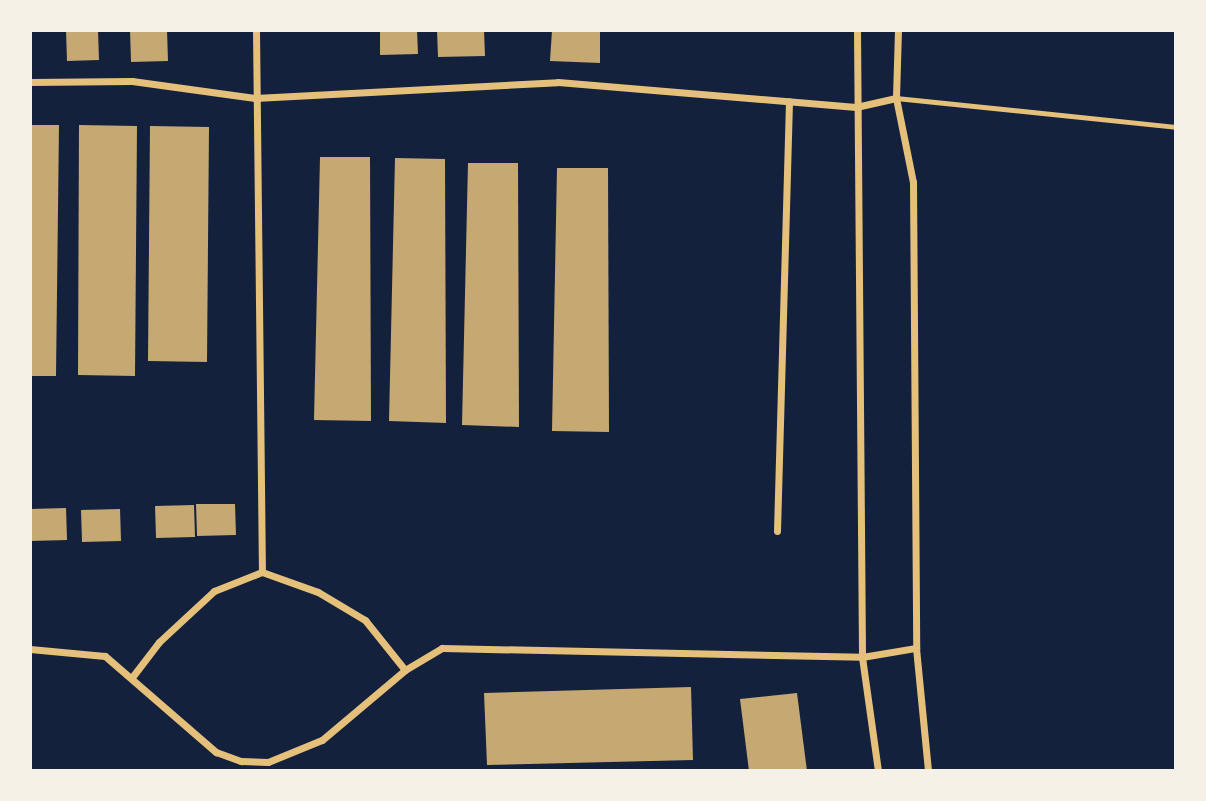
<!DOCTYPE html>
<html>
<head>
<meta charset="utf-8">
<style>
	body { margin:0 }
	#map { position:relative; width:1206px; height:801px; overflow:hidden; background:#14213d; font-family:"IBM Plex Sans",sans-serif }
	div>[style] { position:absolute }
	.building>* { inset:0; background:#c6a872 }
	.service>* { height:5px; margin:-2.5px; padding:0 2.5px; transform-origin:2.5px; border-radius:2.5px; background:#e5c07b }
	.minor>* { height:7px; margin:-3.5px; padding:0 3.5px; transform-origin:3.5px; border-radius:3.5px; background:#e5c07b }
	span { translate:-50% -50%; white-space:nowrap; text-align:center; line-height:1.15; -webkit-text-stroke:6px #f6f1e7; paint-order:stroke }
	.frame { position:absolute; inset:0; border:32px solid #f6f1e7; pointer-events:none }
</style>
</head>
<body>
<div id="map">
	<div class="building">
		<div style="clip-path:polygon(66px 30px,98px 30px,99px 60px,67px 61px)"></div>
		<div style="clip-path:polygon(130px 30px,167px 30px,168px 61px,131px 62px)"></div>
		<div style="clip-path:polygon(380px 30px,417px 30px,418px 54px,380px 55px)"></div>
		<div style="clip-path:polygon(437px 30px,484px 30px,485px 56px,438px 57px)"></div>
		<div style="clip-path:polygon(552px 30px,600px 30px,600px 63px,550px 61px)"></div>
		<div style="clip-path:polygon(30px 125px,59px 125px,56px 376px,30px 376px)"></div>
		<div style="clip-path:polygon(79px 125px,137px 126px,135px 376px,78px 375px)"></div>
		<div style="clip-path:polygon(150px 126px,209px 127px,207px 362px,148px 361px)"></div>
		<div style="clip-path:polygon(320px 157px,370px 157px,371px 421px,314px 420px)"></div>
		<div style="clip-path:polygon(395px 158px,445px 159px,446px 423px,389px 421px)"></div>
		<div style="clip-path:polygon(468px 163px,518px 163px,519px 427px,462px 425px)"></div>
		<div style="clip-path:polygon(557px 168px,608px 168px,609px 432px,552px 431px)"></div>
		<div style="clip-path:polygon(196px 504px,235px 504px,236px 535px,197px 536px)"></div>
		<div style="clip-path:polygon(194px 505px,195px 537px,156px 538px,155px 506px)"></div>
		<div style="clip-path:polygon(66px 508px,67px 540px,30px 541px,30px 509px)"></div>
		<div style="clip-path:polygon(120px 509px,121px 541px,82px 542px,81px 510px)"></div>
		<div style="clip-path:polygon(691px 687px,693px 760px,487px 765px,484px 693px)"></div>
		<div style="clip-path:polygon(797px 693px,807px 771px,749px 771px,740px 699px)"></div>
	</div>
	<div class="service">
		<div style="left:896px;top:98px;width:281px;rotate:5.9deg"></div>
	</div>
	<div class="minor">
		<div style="left:256px;top:30px;width:542px;rotate:89.37deg"></div>
		<div style="left:857px;top:30px;width:627px;rotate:89.54deg"></div>
		<div style="left:862px;top:657px;width:115px;rotate:82deg"></div>
		<div style="left:898px;top:30px;width:68px;rotate:91.7deg"></div>
		<div style="left:896px;top:98px;width:86px;rotate:78.6deg"></div>
		<div style="left:913px;top:182px;width:466px;rotate:89.6deg"></div>
		<div style="left:916px;top:648px;width:124px;rotate:84.4deg"></div>
		<div style="left:30px;top:82px;width:102px;rotate:-0.6deg"></div>
		<div style="left:132px;top:81px;width:124px;rotate:7.9deg"></div>
		<div style="left:255px;top:98px;width:303px;rotate:-3deg"></div>
		<div style="left:558px;top:82px;width:299px;rotate:4.8deg"></div>
		<div style="left:856px;top:107px;width:41px;rotate:-12.7deg"></div>
		<div style="left:777px;top:531px;width:430px;rotate:-88.4deg"></div>
		<div style="left:30px;top:649px;width:75px;rotate:5.3deg"></div>
		<div style="left:105px;top:656px;width:147px;rotate:40.9deg"></div>
		<div style="left:216px;top:752px;width:27px;rotate:20deg"></div>
		<div style="left:241px;top:761px;width:27px;rotate:2deg"></div>
		<div style="left:268px;top:762px;width:58px;rotate:-22.2deg"></div>
		<div style="left:322px;top:740px;width:109px;rotate:-40.1deg"></div>
		<div style="left:405px;top:670px;width:43px;rotate:-30.7deg"></div>
		<div style="left:442px;top:648px;width:420px;rotate:1.2deg"></div>
		<div style="left:862px;top:657px;width:55px;rotate:-9.5deg"></div>
		<div style="left:133px;top:676px;width:43px;rotate:-52.6deg"></div>
		<div style="left:159px;top:642px;width:75px;rotate:-42.8deg"></div>
		<div style="left:214px;top:591px;width:52px;rotate:-21.6deg"></div>
		<div style="left:262px;top:572px;width:59px;rotate:19.7deg"></div>
		<div style="left:318px;top:592px;width:55px;rotate:30.8deg"></div>
		<div style="left:365px;top:620px;width:64px;rotate:51.3deg"></div>
	</div>
	<div class="frame"></div>
</div>
</body>
</html>
